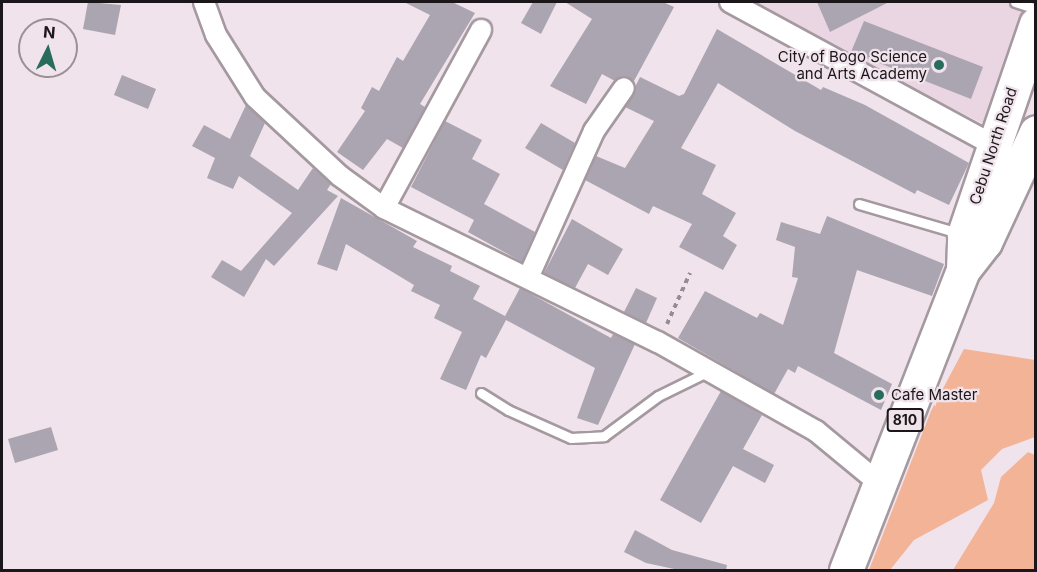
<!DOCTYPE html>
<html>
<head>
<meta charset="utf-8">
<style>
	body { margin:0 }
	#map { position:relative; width:1037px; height:572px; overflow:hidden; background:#f0e3eb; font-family:Inter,sans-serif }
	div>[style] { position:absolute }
	.built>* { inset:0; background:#ead5e2 }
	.green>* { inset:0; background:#f3b397 }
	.building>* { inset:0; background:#aaa5b1 }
	.path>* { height:4px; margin-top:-2px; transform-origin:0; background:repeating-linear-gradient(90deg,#958c92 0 4.5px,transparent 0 9px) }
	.roads { filter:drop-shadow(2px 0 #a599a0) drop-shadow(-2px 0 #a599a0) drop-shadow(0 2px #a599a0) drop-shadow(0 -2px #a599a0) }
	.lane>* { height:9px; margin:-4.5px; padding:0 4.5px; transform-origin:4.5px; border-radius:4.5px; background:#fff }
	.street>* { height:20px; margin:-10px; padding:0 10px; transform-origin:10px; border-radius:10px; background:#fff }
	.highway>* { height:33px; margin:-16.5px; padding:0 16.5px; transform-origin:16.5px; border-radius:16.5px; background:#fff }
	.dots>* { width:16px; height:16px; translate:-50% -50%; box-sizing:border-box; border:3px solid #f0e3eb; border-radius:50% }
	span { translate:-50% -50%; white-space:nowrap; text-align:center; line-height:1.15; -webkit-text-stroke:4.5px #f0e3eb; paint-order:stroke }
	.shield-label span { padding:2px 4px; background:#f0e3eb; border:2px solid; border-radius:4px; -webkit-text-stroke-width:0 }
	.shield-label { font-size:14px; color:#1a1619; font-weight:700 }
	.poi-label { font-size:15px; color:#1a1619 }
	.right { translate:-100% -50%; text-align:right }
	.left { translate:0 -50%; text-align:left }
	.street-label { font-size:15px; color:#1a1619 }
	.frame { position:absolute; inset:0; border:3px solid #1a1619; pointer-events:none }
	.north { position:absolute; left:18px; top:18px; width:60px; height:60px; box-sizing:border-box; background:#f0e3eb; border:2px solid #9a9197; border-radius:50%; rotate:5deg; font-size:16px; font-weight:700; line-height:24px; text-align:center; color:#1a1619 }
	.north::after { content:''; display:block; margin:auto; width:21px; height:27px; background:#286c5e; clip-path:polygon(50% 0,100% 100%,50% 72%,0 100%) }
</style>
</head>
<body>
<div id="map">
	<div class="built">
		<div style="clip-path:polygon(739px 2px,1035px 2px,1036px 5px,986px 125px)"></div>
	</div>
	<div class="green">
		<div style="clip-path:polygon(964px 349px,1035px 360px,1035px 437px,1002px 449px,981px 470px,988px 500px,914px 540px,890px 570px,869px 570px,931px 411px)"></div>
		<div style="clip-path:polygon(1028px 452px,1035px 455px,1035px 570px,953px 570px,994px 503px,1001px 477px)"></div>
	</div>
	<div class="building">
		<div style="clip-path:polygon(88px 2px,121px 5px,115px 35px,83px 29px)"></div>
		<div style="clip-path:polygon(404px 2px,452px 2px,475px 13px,420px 104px,425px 107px,403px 148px,387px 139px,363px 170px,337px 152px,365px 111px,361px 108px,372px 87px,379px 91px,397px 57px,403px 61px,430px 15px)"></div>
		<div style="clip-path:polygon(533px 2px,557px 2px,541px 34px,521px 23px)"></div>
		<div style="clip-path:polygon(565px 2px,663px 2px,674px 7px,634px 81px,624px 76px,615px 81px,602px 74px,586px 104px,550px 86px,592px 19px)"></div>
		<div style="clip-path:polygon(817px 2px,889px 2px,830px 32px)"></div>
		<div style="clip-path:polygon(864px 21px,983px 67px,971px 99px,851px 52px)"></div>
		<div style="clip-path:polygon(717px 29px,821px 90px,823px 87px,865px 105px,969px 163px,949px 205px,917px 190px,915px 194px,795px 131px,718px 83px,681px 148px,716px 165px,702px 194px,736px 213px,723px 236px,737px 245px,723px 270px,679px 247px,692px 224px,653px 206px,649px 214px,585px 180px,596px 156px,625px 168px,654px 121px,625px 107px,640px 77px,679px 96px,684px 94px)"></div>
		<div style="clip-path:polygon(122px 75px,156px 89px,148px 109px,114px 95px)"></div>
		<div style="clip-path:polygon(246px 105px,265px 123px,250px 156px,298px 190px,313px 168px,331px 184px,327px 190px,338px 196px,274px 266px,266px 259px,244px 297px,211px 277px,222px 260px,241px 271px,292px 213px,239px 176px,233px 189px,207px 178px,215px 158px,192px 146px,204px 125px,230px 139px)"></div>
		<div style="clip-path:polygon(445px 121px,482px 140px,472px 159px,500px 174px,484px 204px,535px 232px,522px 262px,468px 232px,474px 220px,411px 187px)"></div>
		<div style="clip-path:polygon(541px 123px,575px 143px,563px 170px,525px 148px)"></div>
		<div style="clip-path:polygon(341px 198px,417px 241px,413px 247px,452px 266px,450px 271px,480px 286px,473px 299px,505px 316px,520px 288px,611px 338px,613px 334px,635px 344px,598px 425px,577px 418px,595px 368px,506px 320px,486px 358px,481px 355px,466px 390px,440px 379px,462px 332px,434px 318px,440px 305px,411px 291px,414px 285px,346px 244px,337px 271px,317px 264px)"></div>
		<div style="clip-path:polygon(827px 216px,944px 264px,932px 296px,857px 270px,834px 353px,892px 384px,881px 410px,798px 366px,795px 373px,788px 369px,774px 394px,678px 338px,705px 291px,757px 318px,760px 313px,783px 325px,798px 278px,792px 277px,795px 247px,776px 240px,781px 222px,820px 234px)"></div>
		<div style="clip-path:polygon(572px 219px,623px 249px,608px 275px,588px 264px,575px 288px,544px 273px)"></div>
		<div style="clip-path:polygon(636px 288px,657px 298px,646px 323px,624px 312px)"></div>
		<div style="clip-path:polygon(721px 391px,762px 415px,743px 449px,774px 465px,765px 483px,733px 466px,701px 523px,660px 500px)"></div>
		<div style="clip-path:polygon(51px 427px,58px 450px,15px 463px,8px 439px)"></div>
		<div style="clip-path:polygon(635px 530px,672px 550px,727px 565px,726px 570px,679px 570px,646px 563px,624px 552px)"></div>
	</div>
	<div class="path">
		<div style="left:667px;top:324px;width:56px;rotate:-65.7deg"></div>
	</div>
	<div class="roads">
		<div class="lane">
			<div style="left:1015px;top:2px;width:22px;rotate:18deg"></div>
			<div style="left:859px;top:204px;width:103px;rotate:16.3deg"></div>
			<div style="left:481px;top:393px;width:32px;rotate:32deg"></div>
			<div style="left:508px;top:410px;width:69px;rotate:24deg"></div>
			<div style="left:571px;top:438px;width:33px;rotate:-3deg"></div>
			<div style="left:604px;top:436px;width:67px;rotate:-36.5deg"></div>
			<div style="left:658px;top:396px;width:55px;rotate:-26.1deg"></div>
		</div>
		<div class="street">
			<div style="left:204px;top:2px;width:35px;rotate:70deg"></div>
			<div style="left:216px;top:35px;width:73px;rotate:57.8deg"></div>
			<div style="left:255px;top:97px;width:116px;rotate:42.9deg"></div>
			<div style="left:340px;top:176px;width:54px;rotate:36deg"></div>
			<div style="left:384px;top:208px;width:305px;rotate:26.1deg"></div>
			<div style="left:658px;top:342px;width:181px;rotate:29.4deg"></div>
			<div style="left:816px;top:431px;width:83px;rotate:39.6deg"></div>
			<div style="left:730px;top:2px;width:308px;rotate:28.5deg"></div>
			<div style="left:384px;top:208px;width:203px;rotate:-61.4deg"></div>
			<div style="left:528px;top:278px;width:161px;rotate:-65.8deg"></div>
			<div style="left:594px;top:131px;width:52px;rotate:-55.1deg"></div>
		</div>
		<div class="highway">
			<div style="left:963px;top:270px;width:36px;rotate:-52deg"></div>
			<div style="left:985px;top:242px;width:121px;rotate:-65.1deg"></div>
			<div style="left:846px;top:570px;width:322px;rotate:-68.7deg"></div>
			<div style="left:963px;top:270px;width:36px;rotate:-88deg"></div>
			<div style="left:964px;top:234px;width:222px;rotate:-71.1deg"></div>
		</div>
	</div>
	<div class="dots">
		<div style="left:939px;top:65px;background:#286c5e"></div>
		<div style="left:879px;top:395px;background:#286c5e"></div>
	</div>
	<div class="shield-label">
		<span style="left:905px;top:420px">810</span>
	</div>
	<div class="poi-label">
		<span class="right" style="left:927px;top:65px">City of Bogo Science<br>and Arts Academy</span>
		<span class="left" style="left:891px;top:395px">Cafe Master</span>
	</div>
	<div class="street-label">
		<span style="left:993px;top:146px;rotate:-72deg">Cebu North Road</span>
	</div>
	<div class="frame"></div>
	<div class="north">N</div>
</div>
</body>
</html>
